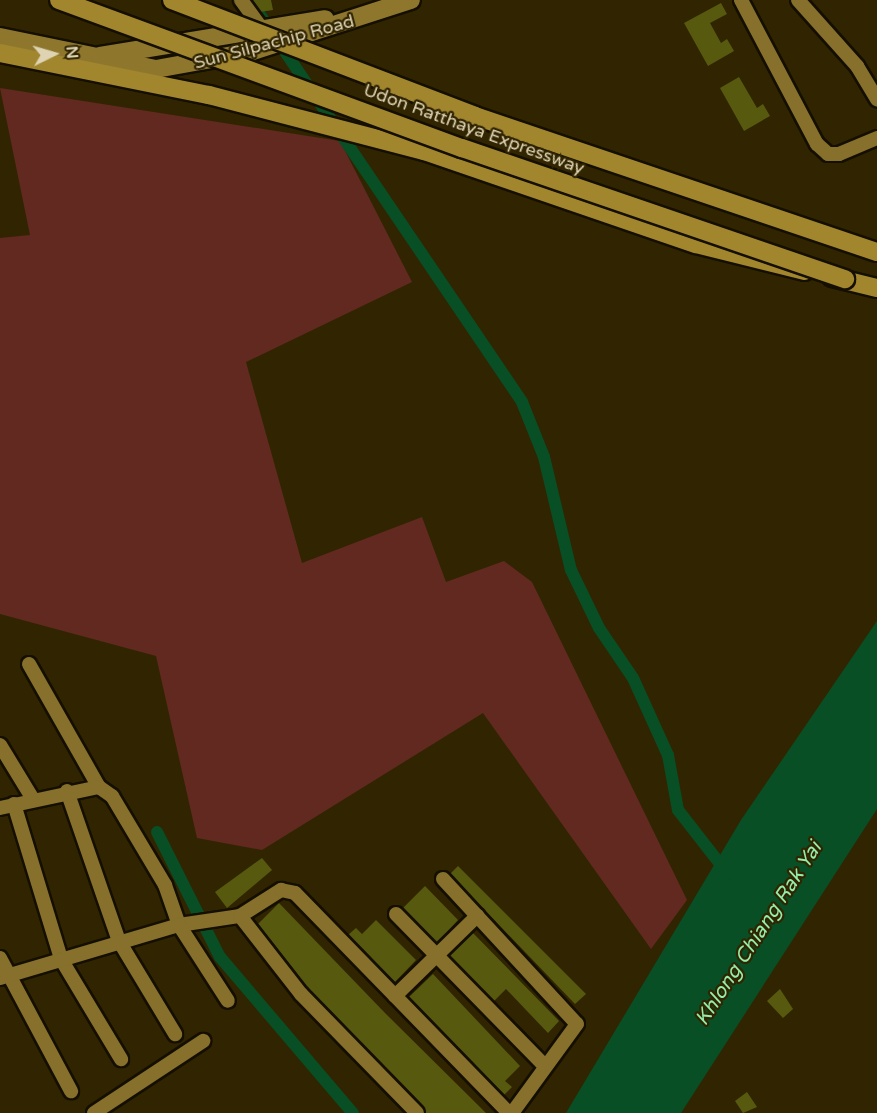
<!DOCTYPE html>
<html>
<head>
<meta charset="utf-8">
<style>
	body { margin:0 }
	#map { position:relative; width:877px; height:1113px; overflow:hidden; background:#312501; font-family:"Varela Round",sans-serif }
	div>[style] { position:absolute }
	.green>* { inset:0; background:#61291f }
	.water>* { inset:0; background:#084f25 }
	.canal>* { height:12px; margin:-6px; padding:0 6px; transform-origin:6px; border-radius:6px; background:#084f25 }
	.building>* { inset:0; background:#57590f }
	.roads { filter:drop-shadow(2px 0 #150f00) drop-shadow(-2px 0 #150f00) drop-shadow(0 2px #150f00) drop-shadow(0 -2px #150f00) }
	.street>* { height:14px; margin:-7px; padding:0 7px; transform-origin:7px; border-radius:7px; background:#86702c }
	.secondary>* { height:18px; margin:-9px; padding:0 9px; transform-origin:9px; border-radius:9px; background:#8e772d }
	.highway>* { height:18px; margin:-9px; padding:0 9px; transform-origin:9px; border-radius:9px; background:#a2862e }
	.bridges { filter:drop-shadow(2px 0 #150f00) drop-shadow(-2px 0 #150f00) drop-shadow(0 2px #150f00) drop-shadow(0 -2px #150f00) }
	.highway-bridge>* { height:18px; margin:-9px; padding:0 9px; transform-origin:9px; border-radius:9px; background:#a2862e }
	span { translate:-50% -50%; white-space:nowrap; text-align:center; line-height:1.15; -webkit-text-stroke:4.5px #312501; paint-order:stroke }
	.street-label { font-size:18px; color:#ded3b2 }
	.water-label { font-size:20px; color:#94eeab; font-style:italic }
	.north { position:absolute; left:24px; top:24px; width:60px; height:60px; -webkit-text-stroke:4px #312501; paint-order:stroke; rotate:85deg; font-size:16px; font-weight:700; line-height:24px; text-align:center; color:#ded3b2 }
	.north::after { content:''; display:block; margin:auto; width:21px; height:27px; background:#ded3b2; clip-path:polygon(50% 0,100% 100%,50% 72%,0 100%) }
</style>
</head>
<body>
<div id="map">
	<div class="green">
		<div style="clip-path:polygon(0 88px,340px 141px,412px 282px,246px 362px,302px 563px,422px 517px,446px 582px,504px 561px,532px 582px,687px 900px,651px 949px,483px 713px,262px 850px,197px 838px,156px 656px,0 614px,0 238px,30px 235px)"></div>
	</div>
	<div class="water">
		<div style="clip-path:polygon(877px 621px,877px 809px,681px 1113px,566px 1113px,741px 820px)"></div>
	</div>
	<div class="canal">
		<div style="left:250px;top:0;width:485px;rotate:55.9deg"></div>
		<div style="left:522px;top:402px;width:59px;rotate:68.2deg"></div>
		<div style="left:544px;top:457px;width:116px;rotate:76.6deg"></div>
		<div style="left:571px;top:570px;width:64px;rotate:64.2deg"></div>
		<div style="left:599px;top:628px;width:60px;rotate:55.8deg"></div>
		<div style="left:633px;top:678px;width:85px;rotate:65.6deg"></div>
		<div style="left:668px;top:755px;width:56px;rotate:79.7deg"></div>
		<div style="left:678px;top:810px;width:81px;rotate:52deg"></div>
		<div style="left:157px;top:832px;width:140px;rotate:63.3deg"></div>
		<div style="left:220px;top:957px;width:205px;rotate:49.6deg"></div>
	</div>
	<div class="building">
		<div style="clip-path:polygon(252px 0,271px 0,273px 10px,260px 12px)"></div>
		<div style="clip-path:polygon(721px 3px,727px 14px,710px 23px,721px 43px,727px 39px,734px 51px,708px 66px,684px 23px)"></div>
		<div style="clip-path:polygon(739px 77px,757px 108px,763px 104px,770px 116px,744px 131px,720px 88px)"></div>
		<div style="clip-path:polygon(262px 858px,272px 870px,227px 908px,215px 892px)"></div>
		<div style="clip-path:polygon(458px 866px,586px 994px,575px 1004px,450px 874px)"></div>
		<div style="clip-path:polygon(425px 886px,458px 920px,437px 943px,403px 908px)"></div>
		<div style="clip-path:polygon(279px 903px,385px 1013px,486px 1113px,426px 1113px,308px 988px,258px 924px)"></div>
		<div style="clip-path:polygon(376px 920px,416px 960px,395px 982px,348px 935px,356px 928px,362px 934px)"></div>
		<div style="clip-path:polygon(473px 933px,559px 1021px,548px 1033px,506px 989px,494px 1001px,449px 956px)"></div>
		<div style="clip-path:polygon(433px 974px,520px 1066px,505px 1081px,512px 1087px,504px 1095px,409px 997px)"></div>
		<div style="clip-path:polygon(780px 989px,793px 1009px,783px 1018px,767px 1001px)"></div>
		<div style="clip-path:polygon(747px 1092px,757px 1107px,743px 1113px,735px 1101px)"></div>
	</div>
	<div class="roads">
		<div class="street">
			<div style="left:241px;top:0;width:39px;rotate:54deg"></div>
			<div style="left:741px;top:0;width:163px;rotate:62.2deg"></div>
			<div style="left:817px;top:144px;width:15px;rotate:42deg"></div>
			<div style="left:828px;top:154px;width:11px"></div>
			<div style="left:839px;top:154px;width:41px;rotate:-22.8deg"></div>
			<div style="left:798px;top:0;width:89px;rotate:48.2deg"></div>
			<div style="left:857px;top:66px;width:39px;rotate:59deg"></div>
			<div style="left:29px;top:664px;width:142px;rotate:60.4deg"></div>
			<div style="left:0;top:745px;width:63px;rotate:58.6deg"></div>
			<div style="left:67px;top:791px;width:159px;rotate:70.9deg"></div>
			<div style="left:119px;top:941px;width:109px;rotate:58.9deg"></div>
			<div style="left:14px;top:804px;width:162px;rotate:73.1deg"></div>
			<div style="left:61px;top:959px;width:117px;rotate:59deg"></div>
			<div style="left:0;top:808px;width:101px;rotate:-12deg"></div>
			<div style="left:99px;top:787px;width:16px;rotate:35deg"></div>
			<div style="left:112px;top:796px;width:104px;rotate:59.2deg"></div>
			<div style="left:165px;top:885px;width:42px;rotate:70.7deg"></div>
			<div style="left:179px;top:925px;width:62px;rotate:-8.4deg"></div>
			<div style="left:240px;top:916px;width:49px;rotate:-32.4deg"></div>
			<div style="left:281px;top:890px;width:14px;rotate:12deg"></div>
			<div style="left:295px;top:893px;width:307px;rotate:45.8deg"></div>
			<div style="left:443px;top:879px;width:197px;rotate:47.3deg"></div>
			<div style="left:577px;top:1024px;width:110px;rotate:126.1deg"></div>
			<div style="left:396px;top:914px;width:211px;rotate:45.6deg"></div>
			<div style="left:240px;top:916px;width:99px;rotate:52deg"></div>
			<div style="left:301px;top:994px;width:166px;rotate:45.7deg"></div>
			<div style="left:0;top:958px;width:151px;rotate:61.9deg"></div>
			<div style="left:0;top:978px;width:187px;rotate:-16.5deg"></div>
			<div style="left:179px;top:925px;width:90px;rotate:57.2deg"></div>
			<div style="left:395px;top:996px;width:115px;rotate:-44.3deg"></div>
			<div style="left:94px;top:1113px;width:131px;rotate:-33.4deg"></div>
		</div>
		<div class="secondary">
			<div style="left:0;top:37px;width:159px;rotate:11.6deg"></div>
			<div style="left:156px;top:69px;width:96px;rotate:-10.3deg"></div>
			<div style="left:250px;top:52px;width:169px;rotate:-17.9deg"></div>
			<div style="left:100px;top:56px;width:228px;rotate:-9.3deg"></div>
		</div>
		<div class="highway">
			<div style="left:0;top:53px;width:213px;rotate:11.4deg"></div>
			<div style="left:209px;top:95px;width:222px;rotate:14.6deg"></div>
			<div style="left:424px;top:151px;width:287px;rotate:18.9deg"></div>
			<div style="left:696px;top:244px;width:112px;rotate:13.9deg"></div>
			<div style="left:832px;top:277px;width:46px;rotate:13.7deg"></div>
		</div>
	</div>
	<div class="bridges">
		<div class="highway-bridge">
			<div style="left:59px;top:0;width:429px;rotate:20.2deg"></div>
			<div style="left:462px;top:148px;width:405px;rotate:18.9deg"></div>
			<div style="left:172px;top:0;width:324px;rotate:20.9deg"></div>
			<div style="left:475px;top:116px;width:424px;rotate:18.7deg"></div>
		</div>
	</div>
	<div class="street-label">
		<span style="left:274px;top:42px;rotate:-15deg">Sun Silpachip Road</span>
		<span style="left:474px;top:129px;rotate:20deg">Udon Ratthaya Expressway</span>
	</div>
	<div class="water-label">
		<span style="left:759px;top:934px;rotate:-57deg">Khlong Chiang Rak Yai</span>
	</div>
	<div class="north">N</div>
</div>
</body>
</html>
